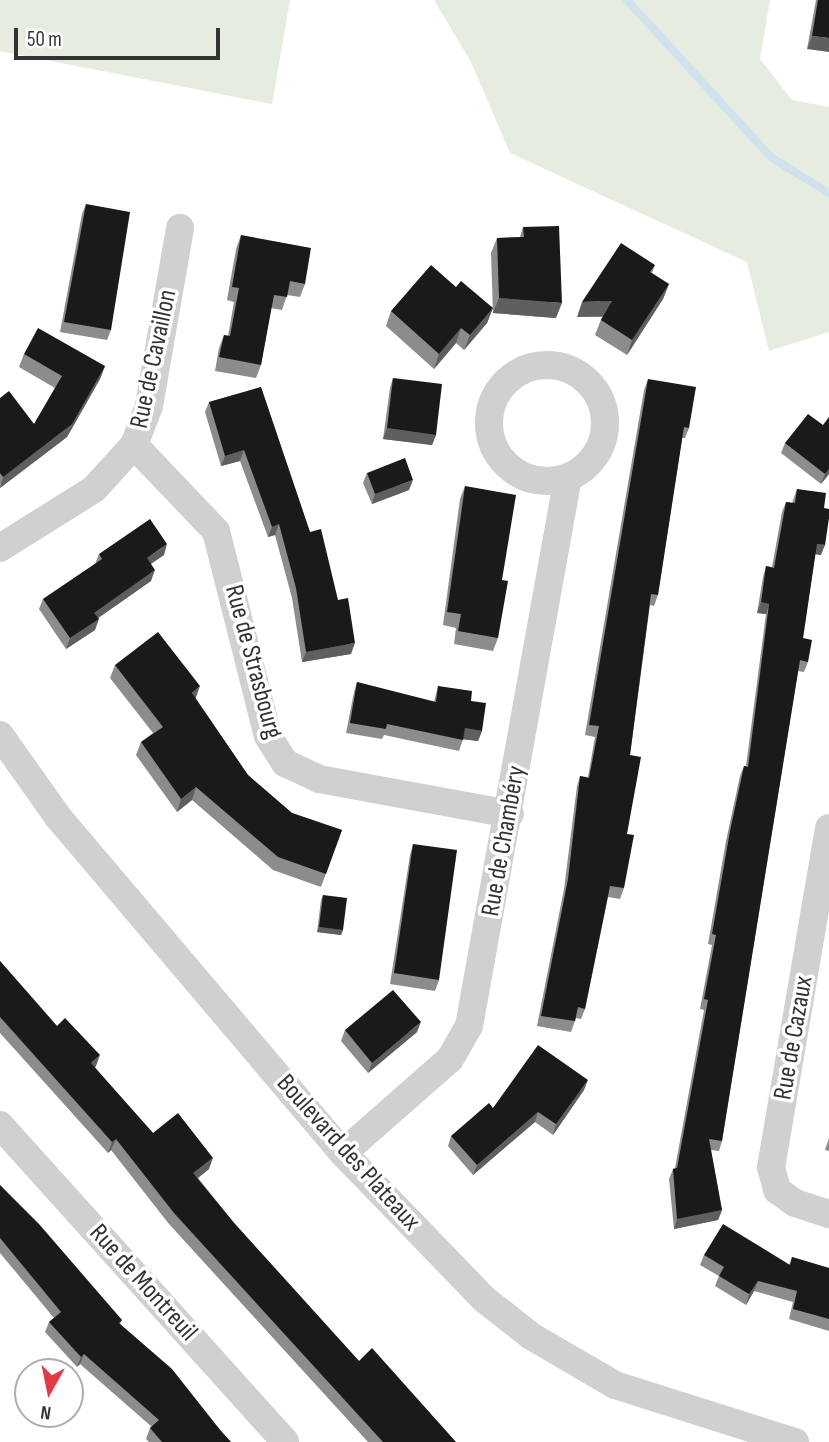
<!DOCTYPE html>
<html>
<head>
<meta charset="utf-8">
<style>
	body { margin:0 }
	#map { position:relative; width:829px; height:1442px; overflow:hidden; background:#fff; font-family:"Sofia Sans Condensed",sans-serif }
	div>[style] { position:absolute }
	.green>* { inset:0; background:#e6ecdf }
	.stream>* { height:8px; margin:-4px; padding:0 4px; transform-origin:4px; border-radius:4px; background:#cfe2ee }
	.street>* { height:28px; margin:-14px; padding:0 14px; transform-origin:14px; border-radius:14px; background:#d0d0d0 }
	.street>.ring { margin:-14px; padding:0; box-sizing:content-box; background:none; border:28px solid #d0d0d0; border-radius:50% }
	.wall>* { inset:0; background:#8c8c8c }
	.shaded-wall>* { inset:0; background:#5f5f5f }
	.building>* { inset:0; background:#1a1a1a }
	span { translate:-50% -50%; white-space:nowrap; text-align:center; line-height:1.15; -webkit-text-stroke:7px #fff; paint-order:stroke }
	.street-label { font-size:26px; color:#333 }
	.north { position:absolute; left:14px; top:1358px; width:70px; height:70px; box-sizing:border-box; background:#fff; border:2px solid #adadad; border-radius:50%; rotate:189deg; font-size:19px; font-weight:700; line-height:28px; text-align:center; color:#333 }
	.north::after { content:''; display:block; margin:auto; width:24px; height:32px; background:#e63946; clip-path:polygon(50% 0,100% 100%,50% 72%,0 100%) }
	.scale { position:absolute; left:14px; top:28px; width:206px; height:32px; box-sizing:border-box; border:4px solid #333; border-top:0; padding-left:9px; font-size:21px; line-height:24px; white-space:nowrap; color:#333; -webkit-text-stroke:5px #fff; paint-order:stroke }
</style>
</head>
<body>
<div id="map">
	<div class="green">
		<div style="clip-path:polygon(0 0,290px 0,272px 104px,0 51px)"></div>
		<div style="clip-path:polygon(434px 0,770px 0,760px 59px,792px 100px,829px 107px,829px 332px,769px 351px,747px 262px,510px 153px,471px 62px)"></div>
	</div>
	<div class="stream">
		<div style="left:627px;top:0;width:214px;rotate:47.5deg"></div>
		<div style="left:772px;top:158px;width:67px;rotate:31.6deg"></div>
	</div>
	<div class="street">
		<div class="ring" style="left:489px;top:365px;width:88px;height:88px"></div>
		<div style="left:134px;top:445px;width:119px;rotate:46.4deg"></div>
		<div style="left:216px;top:531px;width:211px;rotate:75.8deg"></div>
		<div style="left:268px;top:736px;width:32px;rotate:58deg"></div>
		<div style="left:285px;top:763px;width:38px;rotate:25deg"></div>
		<div style="left:319px;top:779px;width:194px;rotate:10.4deg"></div>
		<div style="left:0;top:548px;width:111px;rotate:-32.1deg"></div>
		<div style="left:94px;top:489px;width:59px;rotate:-47.7deg"></div>
		<div style="left:134px;top:445px;width:42px;rotate:-69deg"></div>
		<div style="left:149px;top:406px;width:181px;rotate:-80.1deg"></div>
		<div style="left:0;top:735px;width:100px;rotate:54.7deg"></div>
		<div style="left:58px;top:817px;width:441px;rotate:49.7deg"></div>
		<div style="left:343px;top:1153px;width:203px;rotate:46deg"></div>
		<div style="left:484px;top:1299px;width:60px;rotate:38.2deg"></div>
		<div style="left:531px;top:1336px;width:97px;rotate:30.3deg"></div>
		<div style="left:615px;top:1385px;width:189px;rotate:17.6deg"></div>
		<div style="left:829px;top:828px;width:344px;rotate:99.7deg"></div>
		<div style="left:771px;top:1167px;width:24px;rotate:75deg"></div>
		<div style="left:777px;top:1190px;width:22px;rotate:36deg"></div>
		<div style="left:795px;top:1203px;width:36px;rotate:18deg"></div>
		<div style="left:0;top:1125px;width:426px;rotate:48deg"></div>
		<div style="left:343px;top:1153px;width:142px;rotate:-41.3deg"></div>
		<div style="left:450px;top:1059px;width:38px;rotate:-60deg"></div>
		<div style="left:469px;top:1026px;width:558px;rotate:-79.78deg"></div>
	</div>
	<div class="wall">
		<div style="clip-path:polygon(816px 0,829px 0,807px 49px)"></div>
		<div style="clip-path:polygon(86px 204px,111px 330px,107px 340px,60px 332px,82px 214px)"></div>
		<div style="clip-path:polygon(523px 227px,556px 318px,493px 313px,491px 253px,497px 238px,520px 237px)"></div>
		<div style="clip-path:polygon(241px 235px,305px 284px,300px 297px,287px 295px,282px 310px,271px 308px,261px 365px,256px 378px,215px 371px,219px 348px,224px 335px,228px 336px,234px 302px,227px 300px,236px 249px)"></div>
		<div style="clip-path:polygon(655px 265px,652px 273px,669px 284px,663px 299px,627px 355px,595px 335px,602px 317px,577px 317px)"></div>
		<div style="clip-path:polygon(456px 287px,493px 308px,487px 323px,464px 350px,456px 343px,434px 369px,386px 326px,391px 311px)"></div>
		<div style="clip-path:polygon(24px 354px,105px 366px,100px 379px,67px 437px,0 488px,0 398px,34px 424px,55px 388px,19px 367px)"></div>
		<div style="clip-path:polygon(393px 378px,436px 435px,432px 445px,383px 439px,390px 388px)"></div>
		<div style="clip-path:polygon(648px 379px,689px 428px,685px 438px,682px 438px,658px 595px,654px 606px,650px 605px,630px 755px,624px 888px,620px 899px,608px 897px,585px 1009px,581px 1019px,576px 1018px,571px 1032px,537px 1026px,564px 889px,577px 786px,580px 776px,588px 777px,595px 737px,585px 735px,644px 390px)"></div>
		<div style="clip-path:polygon(261px 387px,351px 654px,302px 662px,292px 598px,275px 535px,268px 537px,240px 461px,221px 466px,205px 412px,209px 402px)"></div>
		<div style="clip-path:polygon(823px 425px,829px 474px,821px 484px,781px 453px,785px 443px)"></div>
		<div style="clip-path:polygon(367px 473px,409px 490px,372px 504px,363px 483px)"></div>
		<div style="clip-path:polygon(465px 486px,502px 580px,498px 638px,493px 651px,454px 644px,456px 628px,443px 625px,460px 499px)"></div>
		<div style="clip-path:polygon(797px 489px,824px 508px,821px 555px,815px 554px,803px 638px,808px 662px,804px 672px,798px 671px,722px 1141px,719px 1151px,711px 1150px,722px 1210px,718px 1220px,674px 1229px,669px 1179px,673px 1169px,675px 1168px,704px 1010px,700px 1009px,712px 945px,708px 944px,726px 841px,740px 776px,744px 766px,746px 766px,766px 614px,757px 613px,763px 577px,766px 566px,772px 567px,782px 512px,786px 502px,792px 503px)"></div>
		<div style="clip-path:polygon(99px 554px,164px 555px,151px 564px,151px 581px,98px 618px,95px 630px,66px 649px,39px 609px,43px 599px,95px 564px)"></div>
		<div style="clip-path:polygon(115px 665px,196px 699px,248px 775px,292px 813px,342px 830px,321px 887px,273px 870px,192px 800px,177px 812px,136px 755px,141px 742px,153px 733px,110px 678px)"></div>
		<div style="clip-path:polygon(357px 682px,434px 702px,438px 686px,471px 701px,482px 731px,478px 741px,463px 739px,459px 751px,384px 735px,382px 739px,346px 733px,354px 692px)"></div>
		<div style="clip-path:polygon(413px 844px,439px 980px,435px 991px,390px 984px,410px 855px)"></div>
		<div style="clip-path:polygon(323px 895px,343px 930px,341px 935px,317px 932px,321px 900px)"></div>
		<div style="clip-path:polygon(0 961px,57px 1026px,96px 1066px,95px 1068px,153px 1133px,209px 1169px,198px 1178px,235px 1224px,359px 1361px,456px 1442px,368px 1442px,169px 1224px,111px 1150px,108px 1153px,0 1033px)"></div>
		<div style="clip-path:polygon(345px 1030px,417px 1032px,368px 1073px,341px 1041px)"></div>
		<div style="clip-path:polygon(584px 1090px,553px 1135px,535px 1122px,473px 1175px,448px 1146px,451px 1136px,493px 1108px)"></div>
		<div style="clip-path:polygon(829px 1138px,829px 1151px,825px 1150px)"></div>
		<div style="clip-path:polygon(0 1185px,122px 1320px,120px 1324px,231px 1442px,149px 1442px,146px 1439px,150px 1428px,152px 1427px,80px 1364px,77px 1367px,45px 1332px,49px 1322px,54px 1318px,0 1253px)"></div>
		<div style="clip-path:polygon(704px 1255px,789px 1265px,792px 1257px,829px 1268px,829px 1331px,789px 1319px,793px 1302px,754px 1291px,746px 1305px,715px 1286px,719px 1276px,700px 1265px)"></div>
	</div>
	<div class="shaded-wall">
		<div style="clip-path:polygon(812px 36px,829px 38px,829px 52px,807px 49px)"></div>
		<div style="clip-path:polygon(669px 284px,663px 299px,627px 355px,632px 340px)"></div>
		<div style="clip-path:polygon(499px 298px,562px 303px,556px 318px,493px 313px)"></div>
		<div style="clip-path:polygon(612px 301px,606px 316px,577px 317px,582px 302px)"></div>
		<div style="clip-path:polygon(493px 308px,487px 323px,464px 350px,470px 335px)"></div>
		<div style="clip-path:polygon(461px 328px,456px 343px,434px 369px,439px 354px)"></div>
		<div style="clip-path:polygon(105px 366px,100px 379px,67px 437px,0 488px,3px 477px)"></div>
		<div style="clip-path:polygon(387px 428px,436px 435px,432px 445px,383px 439px)"></div>
		<div style="clip-path:polygon(244px 450px,240px 461px,221px 466px,225px 456px)"></div>
		<div style="clip-path:polygon(829px 469px,829px 474px,821px 484px,825px 474px)"></div>
		<div style="clip-path:polygon(413px 480px,409px 490px,372px 504px,375px 494px)"></div>
		<div style="clip-path:polygon(279px 524px,275px 535px,268px 537px,272px 527px)"></div>
		<div style="clip-path:polygon(167px 544px,164px 555px,143px 569px,147px 558px)"></div>
		<div style="clip-path:polygon(817px 544px,825px 545px,821px 555px,813px 554px)"></div>
		<div style="clip-path:polygon(155px 570px,151px 581px,91px 623px,94px 613px)"></div>
		<div style="clip-path:polygon(761px 602px,769px 604px,766px 614px,757px 613px)"></div>
		<div style="clip-path:polygon(99px 619px,95px 630px,66px 649px,70px 638px)"></div>
		<div style="clip-path:polygon(355px 643px,351px 654px,302px 662px,306px 652px)"></div>
		<div style="clip-path:polygon(200px 686px,195px 700px,192px 693px)"></div>
		<div style="clip-path:polygon(465px 728px,482px 731px,478px 741px,461px 739px)"></div>
		<div style="clip-path:polygon(196px 787px,192px 800px,177px 812px,181px 799px)"></div>
		<div style="clip-path:polygon(319px 927px,343px 930px,341px 935px,317px 932px)"></div>
		<div style="clip-path:polygon(421px 1022px,417px 1032px,368px 1073px,372px 1063px)"></div>
		<div style="clip-path:polygon(100px 1055px,96px 1066px,87px 1075px,91px 1063px)"></div>
		<div style="clip-path:polygon(588px 1080px,584px 1090px,553px 1135px,556px 1124px)"></div>
		<div style="clip-path:polygon(538px 1112px,535px 1122px,473px 1175px,477px 1165px)"></div>
		<div style="clip-path:polygon(116px 1139px,111px 1150px,108px 1153px,112px 1142px)"></div>
		<div style="clip-path:polygon(213px 1158px,209px 1169px,189px 1185px,193px 1173px)"></div>
		<div style="clip-path:polygon(722px 1210px,718px 1220px,674px 1229px,677px 1219px)"></div>
		<div style="clip-path:polygon(758px 1281px,754px 1291px,746px 1305px,749px 1294px)"></div>
		<div style="clip-path:polygon(84px 1354px,80px 1364px,77px 1367px,81px 1357px)"></div>
	</div>
	<div class="building">
		<div style="clip-path:polygon(818px 0,829px 0,829px 38px,812px 36px)"></div>
		<div style="clip-path:polygon(86px 204px,130px 212px,111px 330px,64px 322px)"></div>
		<div style="clip-path:polygon(559px 226px,562px 303px,499px 298px,497px 238px,524px 237px,523px 227px)"></div>
		<div style="clip-path:polygon(241px 235px,311px 248px,305px 284px,290px 281px,287px 297px,274px 295px,261px 365px,219px 357px,224px 335px,230px 336px,239px 288px,232px 287px)"></div>
		<div style="clip-path:polygon(621px 243px,655px 265px,650px 272px,669px 284px,632px 340px,601px 320px,612px 301px,582px 302px)"></div>
		<div style="clip-path:polygon(431px 265px,456px 287px,461px 281px,493px 308px,470px 335px,461px 328px,439px 354px,391px 311px)"></div>
		<div style="clip-path:polygon(38px 328px,105px 366px,72px 424px,3px 477px,0 473px,0 398px,9px 391px,34px 424px,62px 376px,24px 354px)"></div>
		<div style="clip-path:polygon(393px 378px,442px 384px,436px 435px,387px 428px)"></div>
		<div style="clip-path:polygon(648px 379px,696px 387px,689px 428px,684px 427px,658px 595px,651px 594px,630px 755px,641px 757px,627px 834px,634px 835px,624px 888px,610px 886px,585px 1009px,578px 1007px,575px 1021px,541px 1016px,568px 879px,580px 776px,589px 778px,599px 726px,589px 725px)"></div>
		<div style="clip-path:polygon(261px 387px,310px 532px,321px 529px,338px 600px,348px 598px,355px 643px,306px 652px,296px 588px,279px 524px,272px 527px,244px 450px,225px 456px,209px 402px)"></div>
		<div style="clip-path:polygon(808px 414px,823px 425px,829px 417px,829px 469px,825px 474px,785px 443px)"></div>
		<div style="clip-path:polygon(405px 458px,413px 480px,375px 494px,367px 473px)"></div>
		<div style="clip-path:polygon(465px 486px,516px 495px,502px 580px,508px 581px,498px 638px,458px 631px,461px 614px,447px 612px)"></div>
		<div style="clip-path:polygon(797px 489px,826px 493px,824px 508px,829px 509px,829px 518px,825px 545px,817px 544px,803px 638px,812px 640px,808px 662px,800px 660px,722px 1141px,709px 1139px,722px 1210px,677px 1219px,673px 1169px,677px 1168px,708px 1000px,704px 999px,716px 935px,712px 934px,730px 831px,744px 766px,748px 767px,769px 604px,761px 602px,766px 566px,774px 568px,786px 502px,795px 503px)"></div>
		<div style="clip-path:polygon(150px 519px,167px 544px,147px 558px,155px 570px,94px 613px,99px 619px,70px 638px,43px 599px,102px 559px,99px 554px)"></div>
		<div style="clip-path:polygon(158px 632px,200px 686px,192px 693px,248px 775px,292px 813px,342px 830px,326px 874px,278px 857px,196px 787px,181px 799px,141px 742px,163px 727px,115px 665px)"></div>
		<div style="clip-path:polygon(357px 682px,436px 702px,438px 686px,472px 691px,471px 701px,486px 703px,482px 731px,465px 728px,463px 740px,387px 724px,386px 729px,350px 723px)"></div>
		<div style="clip-path:polygon(413px 844px,457px 850px,439px 980px,394px 973px)"></div>
		<div style="clip-path:polygon(323px 895px,347px 898px,343px 930px,319px 927px)"></div>
		<div style="clip-path:polygon(0 961px,57px 1026px,65px 1018px,100px 1055px,91px 1063px,153px 1133px,178px 1113px,213px 1158px,193px 1173px,235px 1224px,359px 1361px,372px 1348px,456px 1442px,383px 1442px,174px 1213px,116px 1139px,112px 1142px,0 1017px)"></div>
		<div style="clip-path:polygon(393px 990px,421px 1022px,372px 1063px,345px 1030px)"></div>
		<div style="clip-path:polygon(538px 1045px,588px 1080px,556px 1124px,538px 1112px,477px 1165px,451px 1136px,489px 1103px,493px 1108px)"></div>
		<div style="clip-path:polygon(0 1185px,39px 1224px,122px 1320px,119px 1323px,172px 1369px,221px 1431px,231px 1442px,162px 1442px,150px 1428px,159px 1420px,84px 1354px,81px 1357px,49px 1322px,61px 1312px,0 1238px)"></div>
		<div style="clip-path:polygon(723px 1224px,790px 1265px,792px 1257px,829px 1268px,829px 1319px,793px 1309px,797px 1291px,758px 1281px,749px 1294px,719px 1276px,724px 1267px,704px 1255px)"></div>
	</div>
	<div class="street-label">
		<span style="left:154px;top:359px;rotate:-78deg">Rue de Cavaillon</span>
		<span style="left:253px;top:662px;rotate:75deg">Rue de Strasbourg</span>
		<span style="left:504px;top:841px;rotate:-80deg">Rue de Chambéry</span>
		<span style="left:794px;top:1038px;rotate:-80deg">Rue de Cazaux</span>
		<span style="left:348px;top:1153px;rotate:48deg">Boulevard des Plateaux</span>
		<span style="left:143px;top:1283px;rotate:48deg">Rue de Montreuil</span>
	</div>
	<div class="north">N</div>
	<div class="scale">50 m</div>
</div>
</body>
</html>
